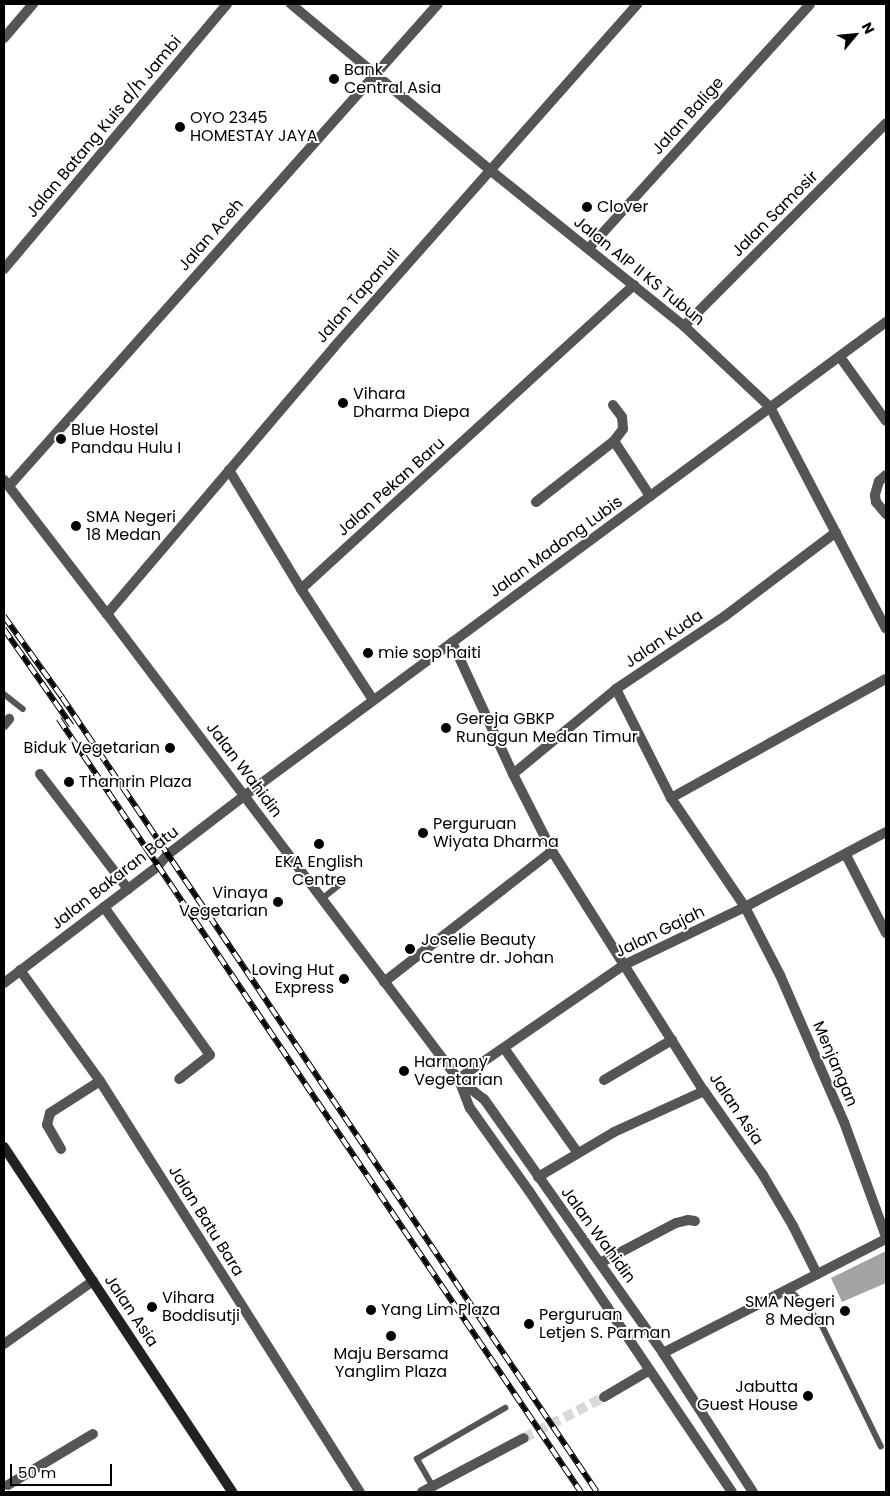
<!DOCTYPE html>
<html>
<head>
<meta charset="utf-8">
<style>
	body { margin:0 }
	#map { position:relative; width:890px; height:1496px; overflow:hidden; background:#fff; font-family:Poppins,sans-serif }
	div>[style] { position:absolute }
	.water>* { inset:0; background:#a3a3a3 }
	.minor-tunnel>* { height:10px; margin-top:-5px; transform-origin:0; background:repeating-linear-gradient(90deg,#d9d9d9 0 10px,transparent 0 15px) }
	.service>* { height:5.5px; margin:-2.75px; padding:0 2.75px; transform-origin:2.75px; border-radius:2.75px; background:#555 }
	.minor>* { height:10px; margin:-5px; padding:0 5px; transform-origin:5px; border-radius:5px; background:#555 }
	.tertiary>* { height:10px; margin:-5px; padding:0 5px; transform-origin:5px; border-radius:5px; background:#555 }
	.secondary>* { height:10px; margin:-5px; padding:0 5px; transform-origin:5px; border-radius:5px; background:#222 }
	.rail>* { height:5.5px; margin-top:-2.75px; transform-origin:0; background:repeating-linear-gradient(90deg,#fff 0 11px,#000 0 22px); box-sizing:border-box; border-block:1px solid #000 }
	.dots>* { width:14px; height:14px; translate:-50% -50%; box-sizing:border-box; border:2px solid #fff; border-radius:50% }
	span { translate:-50% -50%; white-space:nowrap; text-align:center; line-height:1.15; -webkit-text-stroke:4px #fff; paint-order:stroke }
	.poi-label { font-size:16px; color:#000 }
	.left { translate:0 -50%; text-align:left }
	.right { translate:-100% -50%; text-align:right }
	.street-label { font-size:16px; color:#000 }
	.frame { position:absolute; inset:0; border:5px solid #000; pointer-events:none }
	.north { position:absolute; left:830px; top:10px; width:50px; height:50px; -webkit-text-stroke:4px #fff; paint-order:stroke; rotate:62deg; font-size:14px; font-weight:700; line-height:20px; text-align:center; color:#000 }
	.north::after { content:''; display:block; margin:auto; width:18px; height:22px; background:#000; clip-path:polygon(50% 0,100% 100%,50% 72%,0 100%) }
	.scale { position:absolute; left:10px; top:1464px; width:102px; height:22px; box-sizing:border-box; border:2px solid #000; border-top:0; padding-left:6px; font-size:15px; line-height:18px; white-space:nowrap; color:#000; -webkit-text-stroke:4px #fff; paint-order:stroke }
</style>
</head>
<body>
<div id="map">
	<div class="water">
		<div style="clip-path:polygon(886px 1251px,886px 1283px,842px 1302px,831px 1278px)"></div>
	</div>
	<div class="minor-tunnel">
		<div style="left:524px;top:1438px;width:90px;rotate:-27.1deg"></div>
	</div>
	<div class="service">
		<div style="left:4px;top:694px;width:24px;rotate:38deg"></div>
		<div style="left:322px;top:899px;width:27px;rotate:-39deg"></div>
		<div style="left:789px;top:1289px;width:28px;rotate:45deg"></div>
		<div style="left:809px;top:1309px;width:21px;rotate:51deg"></div>
		<div style="left:822px;top:1325px;width:135px;rotate:64deg"></div>
		<div style="left:433px;top:1487px;width:32px;rotate:-120deg"></div>
		<div style="left:417px;top:1459px;width:102px;rotate:-30.1deg"></div>
	</div>
	<div class="minor">
		<div style="left:4px;top:38px;width:45px;rotate:-49.5deg"></div>
		<div style="left:589px;top:248px;width:329px;rotate:-47.8deg"></div>
		<div style="left:4px;top:269px;width:346px;rotate:-49.9deg"></div>
		<div style="left:684px;top:326px;width:286px;rotate:-45.1deg"></div>
		<div style="left:840px;top:357px;width:79px;rotate:54.3deg"></div>
		<div style="left:613px;top:405px;width:15px;rotate:53deg"></div>
		<div style="left:622px;top:417px;width:12px;rotate:85deg"></div>
		<div style="left:623px;top:429px;width:15px;rotate:127deg"></div>
		<div style="left:770px;top:407px;width:250px;rotate:62.4deg"></div>
		<div style="left:229px;top:470px;width:139px;rotate:58.8deg"></div>
		<div style="left:301px;top:589px;width:132px;rotate:57deg"></div>
		<div style="left:886px;top:475px;width:9px;rotate:139deg"></div>
		<div style="left:879px;top:481px;width:15px;rotate:106deg"></div>
		<div style="left:875px;top:495px;width:7px;rotate:82deg"></div>
		<div style="left:876px;top:502px;width:16px;rotate:50deg"></div>
		<div style="left:9px;top:486px;width:645px;rotate:-48.33deg"></div>
		<div style="left:536px;top:502px;width:99px;rotate:-38deg"></div>
		<div style="left:614px;top:441px;width:66px;rotate:56.8deg"></div>
		<div style="left:301px;top:589px;width:451px;rotate:-42.4deg"></div>
		<div style="left:107px;top:614px;width:350px;rotate:-49.6deg"></div>
		<div style="left:334px;top:347px;width:458px;rotate:-48.5deg"></div>
		<div style="left:452px;top:642px;width:145px;rotate:65.2deg"></div>
		<div style="left:513px;top:774px;width:86px;rotate:63.1deg"></div>
		<div style="left:552px;top:851px;width:284px;rotate:57.7deg"></div>
		<div style="left:704px;top:1091px;width:103px;rotate:54.9deg"></div>
		<div style="left:763px;top:1175px;width:59px;rotate:59.5deg"></div>
		<div style="left:793px;top:1226px;width:54px;rotate:63.4deg"></div>
		<div style="left:616px;top:689px;width:122px;rotate:63.2deg"></div>
		<div style="left:671px;top:798px;width:132px;rotate:55.8deg"></div>
		<div style="left:745px;top:907px;width:76px;rotate:62.8deg"></div>
		<div style="left:780px;top:975px;width:160px;rotate:66.5deg"></div>
		<div style="left:844px;top:1122px;width:122px;rotate:69.9deg"></div>
		<div style="left:4px;top:725px;width:8px;rotate:-50deg"></div>
		<div style="left:40px;top:774px;width:145px;rotate:52.6deg"></div>
		<div style="left:513px;top:774px;width:134px;rotate:-39.5deg"></div>
		<div style="left:616px;top:689px;width:131px;rotate:-33.8deg"></div>
		<div style="left:725px;top:616px;width:139px;rotate:-37.1deg"></div>
		<div style="left:671px;top:798px;width:246px;rotate:-29deg"></div>
		<div style="left:846px;top:855px;width:88px;rotate:62.9deg"></div>
		<div style="left:104px;top:907px;width:182px;rotate:54.4deg"></div>
		<div style="left:210px;top:1055px;width:39px;rotate:142deg"></div>
		<div style="left:20px;top:970px;width:137px;rotate:54.2deg"></div>
		<div style="left:100px;top:1081px;width:486px;rotate:57.7deg"></div>
		<div style="left:384px;top:982px;width:213px;rotate:-37.9deg"></div>
		<div style="left:504px;top:1048px;width:127px;rotate:54.9deg"></div>
		<div style="left:458px;top:1079px;width:201px;rotate:-34.5deg"></div>
		<div style="left:624px;top:965px;width:134px;rotate:-25.6deg"></div>
		<div style="left:745px;top:907px;width:160px;rotate:-28deg"></div>
		<div style="left:604px;top:1080px;width:79px;rotate:-30.5deg"></div>
		<div style="left:61px;top:1149px;width:28px;rotate:-120deg"></div>
		<div style="left:47px;top:1125px;width:12px;rotate:-76deg"></div>
		<div style="left:50px;top:1113px;width:59px;rotate:-32.6deg"></div>
		<div style="left:538px;top:1177px;width:88px;rotate:-30.6deg"></div>
		<div style="left:614px;top:1132px;width:99px;rotate:-24.5deg"></div>
		<div style="left:600px;top:1263px;width:86px;rotate:-27.8deg"></div>
		<div style="left:676px;top:1223px;width:12px;rotate:-14deg"></div>
		<div style="left:688px;top:1220px;width:7px;rotate:8deg"></div>
		<div style="left:4px;top:1344px;width:109px;rotate:-35.3deg"></div>
		<div style="left:663px;top:1353px;width:250px;rotate:-27.1deg"></div>
		<div style="left:604px;top:1397px;width:53px;rotate:-30.4deg"></div>
		<div style="left:8px;top:1485px;width:99px;rotate:-31deg"></div>
		<div style="left:422px;top:1492px;width:115px;rotate:-27.9deg"></div>
	</div>
	<div class="tertiary">
		<div style="left:291px;top:4px;width:259px;rotate:39.8deg"></div>
		<div style="left:490px;top:170px;width:249px;rotate:38.8deg"></div>
		<div style="left:684px;top:326px;width:118px;rotate:43.3deg"></div>
		<div style="left:4px;top:480px;width:169px;rotate:52.5deg"></div>
		<div style="left:107px;top:614px;width:583px;rotate:52.95deg"></div>
		<div style="left:458px;top:1079px;width:33px;rotate:38deg"></div>
		<div style="left:484px;top:1099px;width:311px;rotate:54.8deg"></div>
		<div style="left:663px;top:1353px;width:166px;rotate:57.1deg"></div>
		<div style="left:4px;top:983px;width:192px;rotate:-37.2deg"></div>
		<div style="left:157px;top:867px;width:16px;rotate:-50deg"></div>
		<div style="left:167px;top:855px;width:97px;rotate:-37.5deg"></div>
		<div style="left:244px;top:796px;width:798px;rotate:-36.44deg"></div>
		<div style="left:459px;top:1080px;width:30px;rotate:69deg"></div>
		<div style="left:470px;top:1108px;width:102px;rotate:54.6deg"></div>
		<div style="left:529px;top:1191px;width:363px;rotate:56deg"></div>
	</div>
	<div class="secondary">
		<div style="left:4px;top:1147px;width:414px;rotate:56.5deg"></div>
	</div>
	<div class="rail">
		<div style="left:4px;top:616px;width:100px;rotate:54.4deg"></div>
		<div style="left:62px;top:697px;width:958px;rotate:56.06deg"></div>
		<div style="left:4px;top:629px;width:118px;rotate:55deg"></div>
		<div style="left:59px;top:719px;width:933px;rotate:55.97deg"></div>
	</div>
	<div class="dots">
		<div style="left:334px;top:79px;background:#000"></div>
		<div style="left:180px;top:127px;background:#000"></div>
		<div style="left:587px;top:207px;background:#000"></div>
		<div style="left:343px;top:403px;background:#000"></div>
		<div style="left:61px;top:439px;background:#000"></div>
		<div style="left:76px;top:526px;background:#000"></div>
		<div style="left:368px;top:653px;background:#000"></div>
		<div style="left:446px;top:728px;background:#000"></div>
		<div style="left:170px;top:748px;background:#000"></div>
		<div style="left:69px;top:782px;background:#000"></div>
		<div style="left:423px;top:833px;background:#000"></div>
		<div style="left:319px;top:844px;background:#000"></div>
		<div style="left:278px;top:902px;background:#000"></div>
		<div style="left:410px;top:949px;background:#000"></div>
		<div style="left:344px;top:979px;background:#000"></div>
		<div style="left:404px;top:1071px;background:#000"></div>
		<div style="left:152px;top:1307px;background:#000"></div>
		<div style="left:371px;top:1310px;background:#000"></div>
		<div style="left:845px;top:1311px;background:#000"></div>
		<div style="left:529px;top:1324px;background:#000"></div>
		<div style="left:391px;top:1336px;background:#000"></div>
		<div style="left:808px;top:1396px;background:#000"></div>
	</div>
	<div class="poi-label">
		<span class="left" style="left:344px;top:79px">Bank<br>Central Asia</span>
		<span class="left" style="left:190px;top:127px">OYO 2345<br>HOMESTAY JAYA</span>
		<span class="left" style="left:597px;top:207px">Clover</span>
		<span class="left" style="left:353px;top:403px">Vihara<br>Dharma Diepa</span>
		<span class="left" style="left:71px;top:439px">Blue Hostel<br>Pandau Hulu I</span>
		<span class="left" style="left:86px;top:526px">SMA Negeri<br>18 Medan</span>
		<span class="left" style="left:378px;top:653px">mie sop haiti</span>
		<span class="left" style="left:456px;top:728px">Gereja GBKP<br>Runggun Medan Timur</span>
		<span class="right" style="left:160px;top:748px">Biduk Vegetarian</span>
		<span class="left" style="left:79px;top:782px">Thamrin Plaza</span>
		<span class="left" style="left:433px;top:833px">Perguruan<br>Wiyata Dharma</span>
		<span style="left:319px;top:871px">EKA English<br>Centre</span>
		<span class="right" style="left:268px;top:902px">Vinaya<br>Vegetarian</span>
		<span class="left" style="left:421px;top:949px">Joselie Beauty<br>Centre dr. Johan</span>
		<span class="right" style="left:334px;top:979px">Loving Hut<br>Express</span>
		<span class="left" style="left:414px;top:1071px">Harmony<br>Vegetarian</span>
		<span class="left" style="left:162px;top:1307px">Vihara<br>Boddisutji</span>
		<span class="right" style="left:835px;top:1311px">SMA Negeri<br>8 Medan</span>
		<span class="left" style="left:381px;top:1310px">Yang Lim Plaza</span>
		<span class="left" style="left:539px;top:1324px">Perguruan<br>Letjen S. Parman</span>
		<span style="left:391px;top:1363px">Maju Bersama<br>Yanglim Plaza</span>
		<span class="right" style="left:798px;top:1396px">Jabutta<br>Guest House</span>
	</div>
	<div class="street-label">
		<span style="left:688px;top:116px;rotate:-48deg">Jalan Balige</span>
		<span style="left:104px;top:127px;rotate:-50deg">Jalan Batang Kuis d/h Jambi</span>
		<span style="left:775px;top:214px;rotate:-45deg">Jalan Samosir</span>
		<span style="left:211px;top:235px;rotate:-49deg">Jalan Aceh</span>
		<span style="left:639px;top:271px;rotate:39deg">Jalan AIP II KS Tubun</span>
		<span style="left:358px;top:296px;rotate:-49deg">Jalan Tapanuli</span>
		<span style="left:391px;top:487px;rotate:-42deg">Jalan Pekan Baru</span>
		<span style="left:556px;top:547px;rotate:-36deg">Jalan Madong Lubis</span>
		<span style="left:664px;top:639px;rotate:-34deg">Jalan Kuda</span>
		<span style="left:244px;top:770px;rotate:53deg">Jalan Wahidin</span>
		<span style="left:115px;top:878px;rotate:-38deg">Jalan Bakaran Batu</span>
		<span style="left:660px;top:932px;rotate:-26deg">Jalan Gajah</span>
		<span style="left:835px;top:1064px;rotate:67deg">Menjangan</span>
		<span style="left:736px;top:1109px;rotate:56deg">Jalan Asia</span>
		<span style="left:206px;top:1221px;rotate:58deg">Jalan Batu Bara</span>
		<span style="left:598px;top:1235px;rotate:54deg">Jalan Wahidin</span>
		<span style="left:131px;top:1311px;rotate:56deg">Jalan Asia</span>
	</div>
	<div class="frame"></div>
	<div class="north">N</div>
	<div class="scale">50 m</div>
</div>
</body>
</html>
